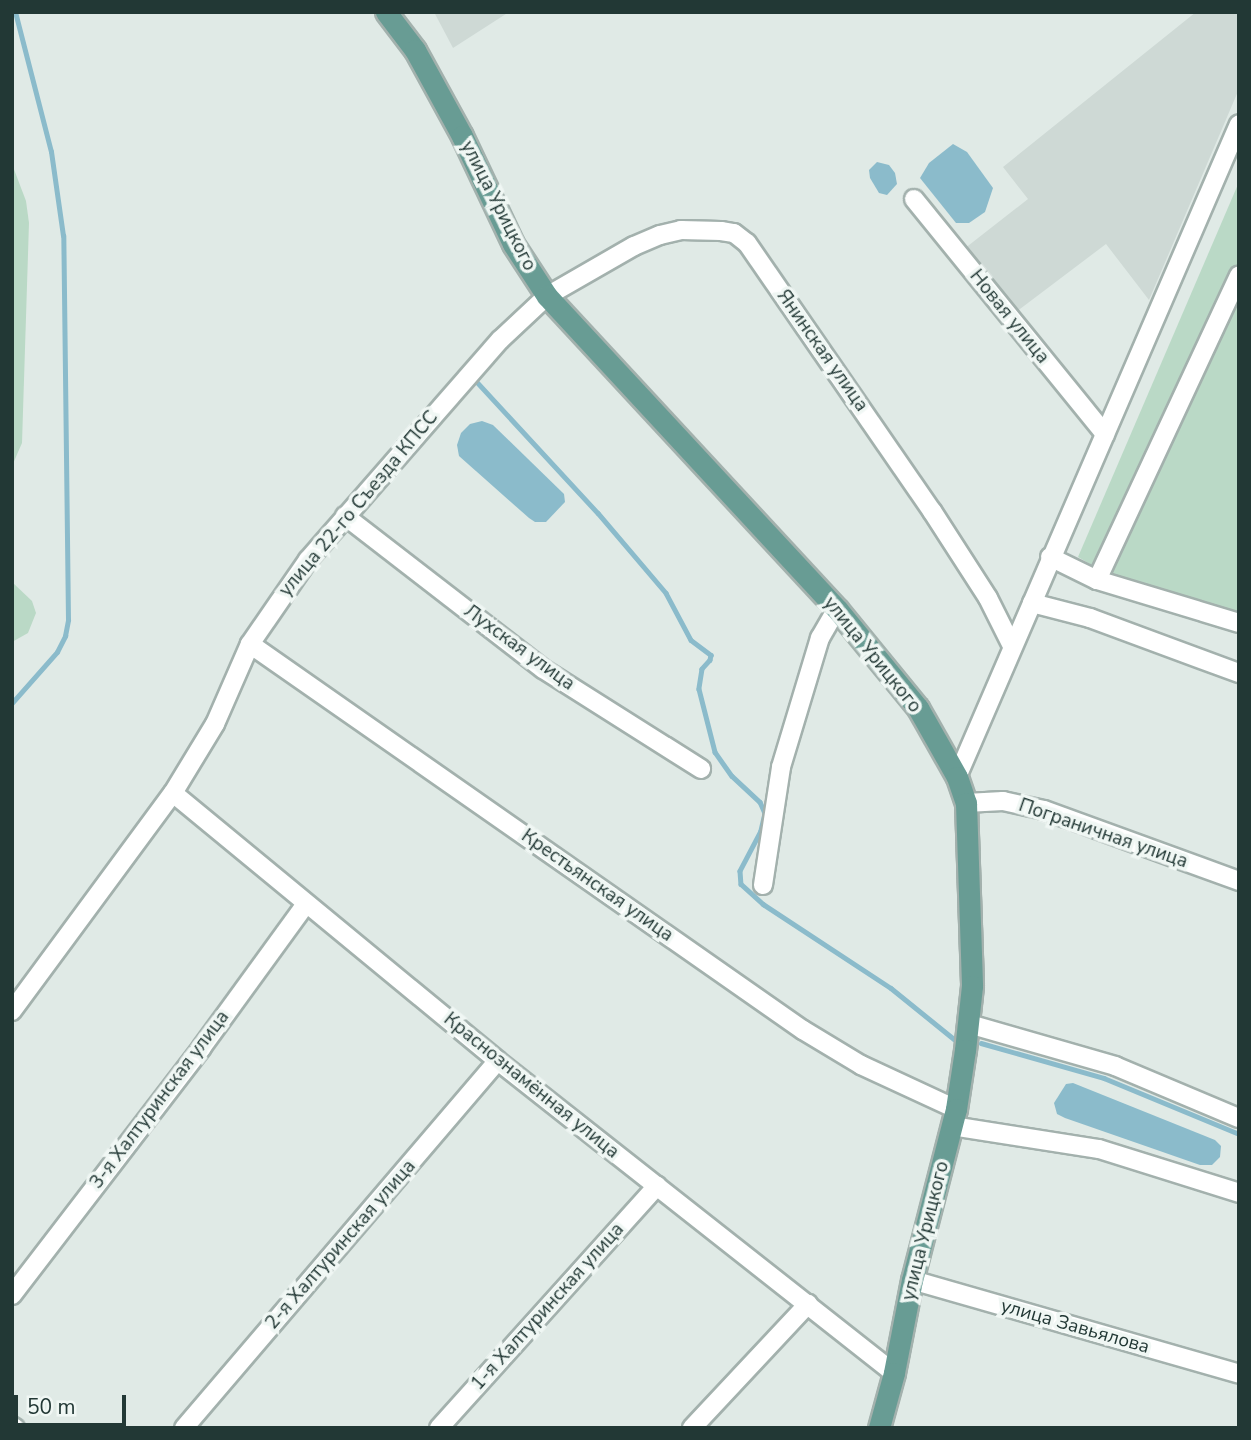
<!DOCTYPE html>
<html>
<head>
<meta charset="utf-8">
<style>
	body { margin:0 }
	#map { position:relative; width:1251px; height:1440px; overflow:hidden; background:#e0eae6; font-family:"Nunito Sans",sans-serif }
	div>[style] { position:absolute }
	.built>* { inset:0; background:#ced9d5 }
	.green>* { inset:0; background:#bad9c6 }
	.water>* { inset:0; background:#8bbbcb }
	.stream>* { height:4.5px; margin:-2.25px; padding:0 2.25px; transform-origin:2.25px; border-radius:2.25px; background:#8bbbcb }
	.roads { filter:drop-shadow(2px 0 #a3b1ad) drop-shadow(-2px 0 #a3b1ad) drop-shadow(0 2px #a3b1ad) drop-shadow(0 -2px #a3b1ad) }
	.minor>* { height:18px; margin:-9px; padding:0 9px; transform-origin:9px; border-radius:9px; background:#fff }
	.major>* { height:21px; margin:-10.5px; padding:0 10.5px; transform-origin:10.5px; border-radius:10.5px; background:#689c94 }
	span { translate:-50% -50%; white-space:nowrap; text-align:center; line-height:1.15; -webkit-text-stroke:7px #f0f7f4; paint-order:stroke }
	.street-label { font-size:19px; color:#223835 }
	.frame { position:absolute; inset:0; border:14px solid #223835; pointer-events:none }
	.scale { position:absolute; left:14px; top:1395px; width:112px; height:32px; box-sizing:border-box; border:4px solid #223835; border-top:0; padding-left:9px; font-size:21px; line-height:24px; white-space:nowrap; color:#223835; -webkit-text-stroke:5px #f0f7f4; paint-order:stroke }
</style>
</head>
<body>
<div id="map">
	<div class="built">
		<div style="clip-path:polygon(434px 12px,509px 12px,453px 48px)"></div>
		<div style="clip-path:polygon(1196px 12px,1239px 12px,1239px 89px,1149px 300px,1106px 244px,1016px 312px,964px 249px,1028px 199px,1003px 167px)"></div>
	</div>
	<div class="green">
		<div style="clip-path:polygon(12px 164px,26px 201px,29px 223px,22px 443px,12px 466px)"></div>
		<div style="clip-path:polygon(1239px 182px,1239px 616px,1109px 575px,1078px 557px)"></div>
		<div style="clip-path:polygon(12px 582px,32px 601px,36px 613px,28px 633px,12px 642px)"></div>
	</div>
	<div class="water">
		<div style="clip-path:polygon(953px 144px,967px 152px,993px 188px,985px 212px,969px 223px,956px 223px,920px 178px,929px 163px)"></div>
		<div style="clip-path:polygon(877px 162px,889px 165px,895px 173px,897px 184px,887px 195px,879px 193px,870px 178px,869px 170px)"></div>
		<div style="clip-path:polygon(482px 421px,493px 425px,564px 494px,565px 502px,546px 522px,535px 522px,529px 518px,459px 456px,457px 445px,461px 433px,470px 424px)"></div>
		<div style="clip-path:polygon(1073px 1083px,1215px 1140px,1221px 1146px,1220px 1157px,1212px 1165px,1200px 1165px,1065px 1118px,1057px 1114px,1054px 1103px,1066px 1084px)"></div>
	</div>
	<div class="stream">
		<div style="left:477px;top:382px;width:178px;rotate:47.3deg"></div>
		<div style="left:598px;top:513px;width:105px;rotate:49.6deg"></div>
		<div style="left:666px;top:593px;width:53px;rotate:62deg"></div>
		<div style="left:691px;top:640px;width:25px;rotate:37deg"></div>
		<div style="left:711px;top:655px;width:5px;rotate:101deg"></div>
		<div style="left:710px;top:660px;width:12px;rotate:132deg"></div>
		<div style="left:702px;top:669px;width:20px;rotate:99deg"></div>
		<div style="left:699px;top:689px;width:65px;rotate:75.7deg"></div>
		<div style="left:715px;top:752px;width:29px;rotate:55deg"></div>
		<div style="left:732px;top:776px;width:38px;rotate:43deg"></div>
		<div style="left:760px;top:802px;width:12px;rotate:66deg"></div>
		<div style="left:765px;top:813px;width:18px;rotate:103deg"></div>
		<div style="left:761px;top:831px;width:45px;rotate:117.7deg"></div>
		<div style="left:740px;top:871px;width:13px;rotate:86deg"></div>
		<div style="left:741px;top:884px;width:30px;rotate:42deg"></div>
		<div style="left:763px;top:904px;width:153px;rotate:33.3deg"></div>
		<div style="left:891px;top:988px;width:81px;rotate:39deg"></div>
		<div style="left:12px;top:703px;width:68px;rotate:-48.6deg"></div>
		<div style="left:57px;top:652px;width:18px;rotate:-63deg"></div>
		<div style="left:65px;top:636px;width:16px;rotate:-79deg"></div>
		<div style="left:68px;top:620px;width:384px;rotate:-90.7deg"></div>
		<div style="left:63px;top:236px;width:85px;rotate:-98.1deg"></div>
		<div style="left:51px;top:152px;width:145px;rotate:-104.4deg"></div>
		<div style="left:981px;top:1043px;width:128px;rotate:15.9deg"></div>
		<div style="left:1104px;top:1078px;width:146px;rotate:22.5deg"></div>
	</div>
	<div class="roads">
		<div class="minor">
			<div style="left:914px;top:199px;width:303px;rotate:50.9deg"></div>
			<div style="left:345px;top:516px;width:250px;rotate:37.7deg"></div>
			<div style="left:543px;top:669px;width:187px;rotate:32.3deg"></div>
			<div style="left:1050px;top:557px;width:52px;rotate:26.1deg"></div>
			<div style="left:1097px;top:580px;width:148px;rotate:16.8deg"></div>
			<div style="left:1097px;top:580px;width:336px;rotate:-65deg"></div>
			<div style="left:1032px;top:603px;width:60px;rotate:14.5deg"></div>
			<div style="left:1090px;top:618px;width:159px;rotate:20.3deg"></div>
			<div style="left:250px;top:644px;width:674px;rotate:34.92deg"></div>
			<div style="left:803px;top:1030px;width:68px;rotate:31.1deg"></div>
			<div style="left:861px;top:1065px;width:105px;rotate:24.9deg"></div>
			<div style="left:957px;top:777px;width:711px;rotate:-66.64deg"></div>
			<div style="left:173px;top:793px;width:421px;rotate:39.5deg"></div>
			<div style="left:498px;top:1061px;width:504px;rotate:38.23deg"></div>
			<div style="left:966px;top:803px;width:37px;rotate:-3deg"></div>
			<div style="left:1003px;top:801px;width:42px;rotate:12.4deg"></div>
			<div style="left:1044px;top:810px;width:208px;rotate:20deg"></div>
			<div style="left:763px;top:885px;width:119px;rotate:-81.3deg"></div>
			<div style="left:781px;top:767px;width:135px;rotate:-73.2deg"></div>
			<div style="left:820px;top:638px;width:34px;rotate:-60deg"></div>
			<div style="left:12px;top:1011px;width:271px;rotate:-53.6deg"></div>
			<div style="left:173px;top:793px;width:81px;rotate:-58.7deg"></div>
			<div style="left:215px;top:724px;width:87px;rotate:-66.4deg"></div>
			<div style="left:250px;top:644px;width:102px;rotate:-55.4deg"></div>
			<div style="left:308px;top:560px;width:292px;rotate:-48.9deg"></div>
			<div style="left:500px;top:340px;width:64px;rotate:-43.1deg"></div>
			<div style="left:547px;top:296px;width:100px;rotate:-29.9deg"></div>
			<div style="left:634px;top:246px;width:28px;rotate:-23deg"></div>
			<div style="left:660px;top:235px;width:22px;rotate:-13deg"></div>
			<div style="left:681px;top:230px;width:40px;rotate:1.4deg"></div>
			<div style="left:721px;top:231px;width:13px;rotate:9deg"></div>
			<div style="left:734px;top:233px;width:16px;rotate:38deg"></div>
			<div style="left:747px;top:243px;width:326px;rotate:55.4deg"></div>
			<div style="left:932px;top:511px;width:103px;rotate:57.2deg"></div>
			<div style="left:988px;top:598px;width:54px;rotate:63.4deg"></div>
			<div style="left:969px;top:1024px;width:152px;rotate:16deg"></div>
			<div style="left:1115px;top:1066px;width:134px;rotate:22.8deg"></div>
			<div style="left:952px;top:1126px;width:149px;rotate:8.9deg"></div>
			<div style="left:1099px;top:1149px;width:147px;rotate:17.4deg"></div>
			<div style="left:912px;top:1280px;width:340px;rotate:16deg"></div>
			<div style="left:12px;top:1295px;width:312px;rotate:-52.5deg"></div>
			<div style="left:202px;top:1047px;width:177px;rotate:-54deg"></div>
			<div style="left:12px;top:1426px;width:4px;rotate:34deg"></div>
			<div style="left:184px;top:1428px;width:483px;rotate:-49.5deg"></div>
			<div style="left:439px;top:1428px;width:326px;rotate:-48deg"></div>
			<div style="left:692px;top:1428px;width:170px;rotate:-46.9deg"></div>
		</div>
		<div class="major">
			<div style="left:386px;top:12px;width:48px;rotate:52.7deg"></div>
			<div style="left:415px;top:50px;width:98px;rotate:61.3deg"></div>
			<div style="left:462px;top:136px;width:119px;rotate:64.7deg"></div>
			<div style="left:513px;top:244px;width:62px;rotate:56.8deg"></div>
			<div style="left:547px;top:296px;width:427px;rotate:47.2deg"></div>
			<div style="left:837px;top:609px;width:128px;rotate:50.7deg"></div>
			<div style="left:918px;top:708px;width:79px;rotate:60.5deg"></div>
			<div style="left:957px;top:777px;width:28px;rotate:71deg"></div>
			<div style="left:966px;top:803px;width:183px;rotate:88.1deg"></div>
			<div style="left:972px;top:986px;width:64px;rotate:96.2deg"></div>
			<div style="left:965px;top:1050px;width:60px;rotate:98.7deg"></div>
			<div style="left:956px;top:1109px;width:177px;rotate:104.4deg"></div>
			<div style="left:912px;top:1280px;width:95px;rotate:101deg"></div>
			<div style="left:894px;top:1373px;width:57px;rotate:105.3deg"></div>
		</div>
	</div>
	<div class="street-label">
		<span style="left:498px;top:206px;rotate:63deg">улица Урицкого</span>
		<span style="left:1009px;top:317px;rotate:51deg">Новая улица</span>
		<span style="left:822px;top:351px;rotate:55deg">Янинская улица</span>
		<span style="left:359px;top:504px;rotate:-50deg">улица 22-го Съезда КПСС</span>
		<span style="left:519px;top:648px;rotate:36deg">Лухская улица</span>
		<span style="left:872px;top:655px;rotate:51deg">улица Урицкого</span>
		<span style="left:1103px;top:834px;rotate:19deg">Пограничная улица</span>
		<span style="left:597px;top:886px;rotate:35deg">Крестьянская улица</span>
		<span style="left:531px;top:1086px;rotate:39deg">Краснознамённая улица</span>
		<span style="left:160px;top:1100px;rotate:-53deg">3-я Халтуринская улица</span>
		<span style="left:926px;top:1231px;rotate:-76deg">улица Урицкого</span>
		<span style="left:341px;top:1245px;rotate:-49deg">2-я Халтуринская улица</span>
		<span style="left:548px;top:1307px;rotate:-48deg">1-я Халтуринская улица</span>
		<span style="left:1075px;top:1327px;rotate:16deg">улица Завьялова</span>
	</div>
	<div class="frame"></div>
	<div class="scale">50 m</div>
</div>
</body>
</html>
